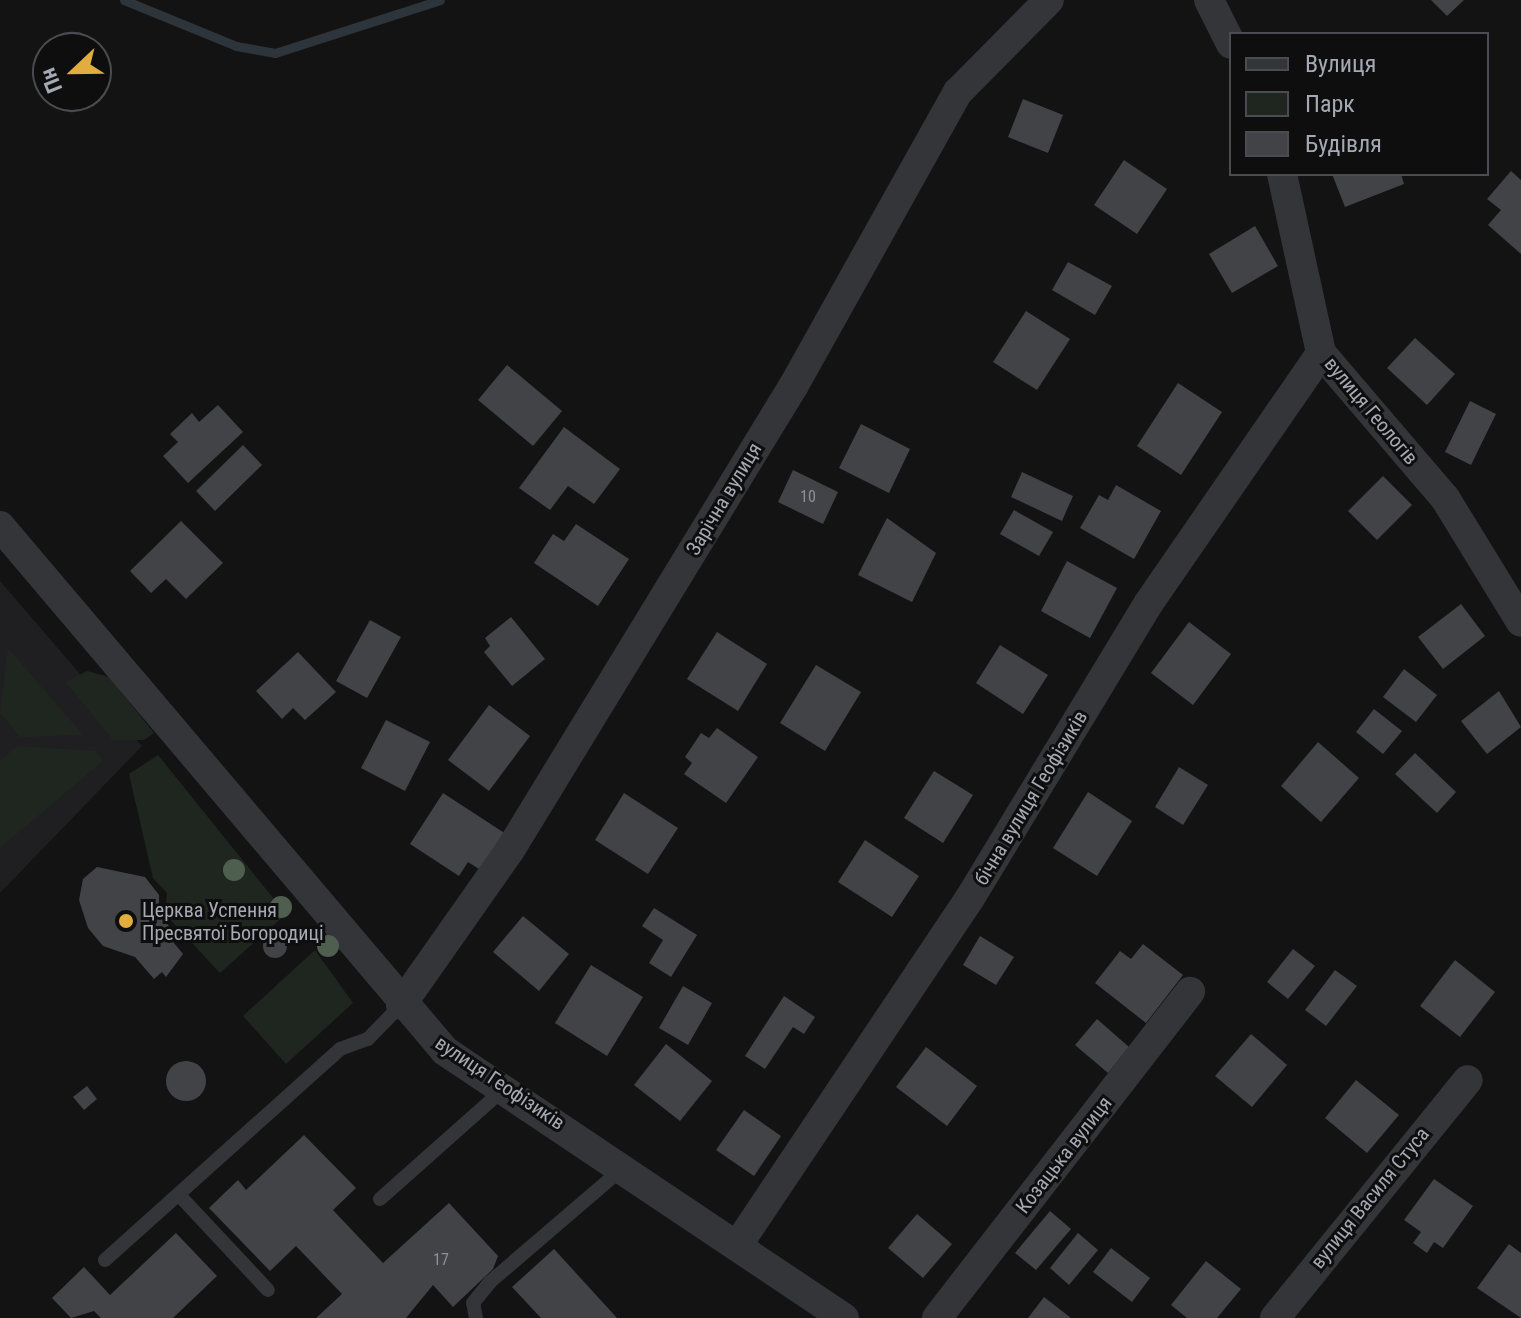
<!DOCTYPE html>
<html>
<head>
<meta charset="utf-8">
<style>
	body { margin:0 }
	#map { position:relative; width:1521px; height:1318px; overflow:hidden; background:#131314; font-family:"Roboto Condensed",sans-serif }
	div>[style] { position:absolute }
	.built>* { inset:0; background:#1f1f21 }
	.green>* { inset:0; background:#1f2620 }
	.stream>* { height:9px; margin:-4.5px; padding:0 4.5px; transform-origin:4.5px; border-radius:4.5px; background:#2d353b }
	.building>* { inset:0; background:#424347 }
	.round { border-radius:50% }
	.lane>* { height:14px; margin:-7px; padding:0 7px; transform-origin:7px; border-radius:7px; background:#343539 }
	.street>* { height:30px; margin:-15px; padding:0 15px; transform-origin:15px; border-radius:15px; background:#343539 }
	.trees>* { width:22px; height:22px; margin:-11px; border-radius:50%; background:#4e5f4f }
	.dots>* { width:22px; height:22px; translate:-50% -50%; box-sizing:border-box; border:4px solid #0e0e0f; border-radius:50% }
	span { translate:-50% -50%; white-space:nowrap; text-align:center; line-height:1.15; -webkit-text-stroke:6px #0e0e0f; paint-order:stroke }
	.number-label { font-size:16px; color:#8c9098 }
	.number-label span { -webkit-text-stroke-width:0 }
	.street-label { font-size:20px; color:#a5a9b3 }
	.poi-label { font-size:20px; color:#a5a9b3 }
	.left { translate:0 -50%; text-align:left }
	.legend { position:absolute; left:1229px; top:32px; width:260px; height:144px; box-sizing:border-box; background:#0e0e0f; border:2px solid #4a4c51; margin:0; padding:10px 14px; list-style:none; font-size:24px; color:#a5a9b3 }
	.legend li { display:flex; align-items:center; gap:16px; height:40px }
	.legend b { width:40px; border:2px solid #4a4c51 }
	.north { position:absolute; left:32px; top:32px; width:80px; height:80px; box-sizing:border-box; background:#0e0e0f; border:2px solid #4a4c51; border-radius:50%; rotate:248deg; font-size:22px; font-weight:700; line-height:32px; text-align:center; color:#a5a9b3 }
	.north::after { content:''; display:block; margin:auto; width:28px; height:36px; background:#e1ad3e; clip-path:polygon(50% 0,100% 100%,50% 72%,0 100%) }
</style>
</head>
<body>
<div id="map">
	<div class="built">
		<div style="clip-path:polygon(0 581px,142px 746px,0 893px)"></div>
	</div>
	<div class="green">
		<div style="clip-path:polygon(8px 648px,83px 735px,20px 737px,0 713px)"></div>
		<div style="clip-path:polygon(87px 671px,109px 677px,154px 733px,144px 740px,113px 740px,66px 682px)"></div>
		<div style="clip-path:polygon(17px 746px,96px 751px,103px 761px,0 848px,0 761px)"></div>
		<div style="clip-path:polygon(158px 755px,286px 914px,220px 973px,165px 914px,167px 893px,153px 878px,129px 774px)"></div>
		<div style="clip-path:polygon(315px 950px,353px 1003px,286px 1064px,243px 1016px)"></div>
	</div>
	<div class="stream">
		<div style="left:124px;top:0;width:121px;rotate:22.3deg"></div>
		<div style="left:236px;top:46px;width:40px;rotate:10deg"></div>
		<div style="left:275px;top:53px;width:173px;rotate:-17.8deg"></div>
	</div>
	<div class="building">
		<div style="clip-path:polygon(1431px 0,1464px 0,1447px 16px)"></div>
		<div style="clip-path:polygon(1023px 99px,1063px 115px,1048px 153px,1008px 137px)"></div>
		<div style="clip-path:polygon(1124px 160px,1167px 189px,1137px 234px,1094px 205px)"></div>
		<div style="clip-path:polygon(1511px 171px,1521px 180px,1521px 254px,1488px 225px,1501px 210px,1487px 199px)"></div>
		<div style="clip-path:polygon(1332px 174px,1401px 174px,1404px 184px,1345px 207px)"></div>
		<div style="clip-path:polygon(1255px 226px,1278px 266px,1232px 293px,1209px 254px)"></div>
		<div style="clip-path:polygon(1068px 262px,1112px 286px,1095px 315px,1052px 290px)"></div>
		<div style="clip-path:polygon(1026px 311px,1070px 339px,1037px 390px,993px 362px)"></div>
		<div style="clip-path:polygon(1415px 338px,1455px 374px,1427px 405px,1387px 368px)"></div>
		<div style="clip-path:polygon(507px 365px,562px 411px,533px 446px,478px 400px)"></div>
		<div style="clip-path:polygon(1178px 383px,1222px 412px,1181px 475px,1137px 446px)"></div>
		<div style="clip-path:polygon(1470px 401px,1496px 414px,1471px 465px,1445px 452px)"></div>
		<div style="clip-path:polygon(218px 405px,243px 432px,188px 483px,163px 456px,178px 442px,170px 434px,192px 413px,199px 422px)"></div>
		<div style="clip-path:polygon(861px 424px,910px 449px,889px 493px,839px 468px)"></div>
		<div style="clip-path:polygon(564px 427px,620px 469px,594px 504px,568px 486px,550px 510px,519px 488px)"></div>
		<div style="clip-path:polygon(243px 445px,262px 465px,215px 511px,196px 491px)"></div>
		<div style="clip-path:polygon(793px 470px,838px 492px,823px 524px,778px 502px)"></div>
		<div style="clip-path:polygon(1022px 472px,1073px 496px,1062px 521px,1011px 497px)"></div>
		<div style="clip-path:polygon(1383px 476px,1412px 505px,1377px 540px,1348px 511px)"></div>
		<div style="clip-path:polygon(1116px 485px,1161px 511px,1134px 559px,1080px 528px,1099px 495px,1108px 500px)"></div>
		<div style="clip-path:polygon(1014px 510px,1053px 532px,1039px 556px,1000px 534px)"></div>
		<div style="clip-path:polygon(887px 518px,936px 553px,912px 602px,858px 575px)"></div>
		<div style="clip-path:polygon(181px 521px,223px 563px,186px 599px,166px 579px,151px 593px,130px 571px)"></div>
		<div style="clip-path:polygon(576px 524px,629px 559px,598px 606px,534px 563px,553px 534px,564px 541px)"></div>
		<div style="clip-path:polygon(1067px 561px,1117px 588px,1090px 638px,1041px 611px)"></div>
		<div style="clip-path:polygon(1461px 604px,1485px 636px,1443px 669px,1418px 637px)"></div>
		<div style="clip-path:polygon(511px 617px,545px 659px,512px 686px,484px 652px,490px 646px,485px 638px)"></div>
		<div style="clip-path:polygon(370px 620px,401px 637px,367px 698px,336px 681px)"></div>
		<div style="clip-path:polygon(1189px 622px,1231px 654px,1193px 705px,1151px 673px)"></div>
		<div style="clip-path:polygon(717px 632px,767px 664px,738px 711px,687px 679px)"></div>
		<div style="clip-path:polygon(1000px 645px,1048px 675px,1023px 714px,976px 683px)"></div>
		<div style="clip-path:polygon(298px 652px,336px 692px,305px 720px,293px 708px,282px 719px,256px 691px)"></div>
		<div style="clip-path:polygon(816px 665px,861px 692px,825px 751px,780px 723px)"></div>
		<div style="clip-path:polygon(1404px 669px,1437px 695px,1416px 722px,1383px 697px)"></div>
		<div style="clip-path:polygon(1499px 691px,1521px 727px,1487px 754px,1461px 721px)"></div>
		<div style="clip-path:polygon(489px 705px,530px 736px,489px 791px,448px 760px)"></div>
		<div style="clip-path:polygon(1374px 709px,1402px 731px,1383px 754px,1356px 732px)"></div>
		<div style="clip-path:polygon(386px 720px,430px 742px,405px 791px,361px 768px)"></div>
		<div style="clip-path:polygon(717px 728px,758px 757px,726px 803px,684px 774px,692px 763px,685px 757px,701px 733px,709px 738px)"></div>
		<div style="clip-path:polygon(1318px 742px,1359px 778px,1321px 822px,1281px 786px)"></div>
		<div style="clip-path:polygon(1415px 753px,1456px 792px,1437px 813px,1395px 774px)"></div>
		<div style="clip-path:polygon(1179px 767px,1208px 785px,1183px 825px,1155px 807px)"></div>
		<div style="clip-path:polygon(934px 771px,973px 795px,943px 843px,904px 818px)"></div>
		<div style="clip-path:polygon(1088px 792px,1132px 821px,1097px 876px,1053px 848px)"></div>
		<div style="clip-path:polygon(443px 793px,506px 834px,482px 871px,468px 862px,459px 876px,410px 844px)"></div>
		<div style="clip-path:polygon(624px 793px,678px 828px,648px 874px,595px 840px)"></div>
		<div style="clip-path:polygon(865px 840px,919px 876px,892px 917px,838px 882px)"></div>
		<div style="clip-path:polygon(97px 867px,145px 877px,159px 895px,159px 915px,170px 927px,165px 932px,183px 954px,166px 977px,162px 972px,154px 979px,135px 957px,103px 946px,88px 928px,79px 900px,83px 879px)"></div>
		<div style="clip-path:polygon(654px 908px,697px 935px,671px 977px,649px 963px,663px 940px,642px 926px)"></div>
		<div style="clip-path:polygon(523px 916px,569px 954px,539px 991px,493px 952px)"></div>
		<div class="round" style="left:263px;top:934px;width:24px;height:24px"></div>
		<div style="clip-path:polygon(980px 936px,1014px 957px,996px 985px,963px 965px)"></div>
		<div style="clip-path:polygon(1143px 944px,1183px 975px,1146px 1023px,1095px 983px,1120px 951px,1131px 959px)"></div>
		<div style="clip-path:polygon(1293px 949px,1315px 966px,1288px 999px,1267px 982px)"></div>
		<div style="clip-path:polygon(1455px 960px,1495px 992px,1460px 1037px,1420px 1006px)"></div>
		<div style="clip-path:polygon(591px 965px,643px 997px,607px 1056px,555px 1023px)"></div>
		<div style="clip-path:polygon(1335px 970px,1357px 986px,1326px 1026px,1305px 1010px)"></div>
		<div style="clip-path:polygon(683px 986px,712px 1003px,688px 1045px,659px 1028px)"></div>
		<div style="clip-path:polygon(784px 996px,815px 1017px,804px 1034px,793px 1027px,765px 1069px,745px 1056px)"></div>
		<div style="clip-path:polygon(1097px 1019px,1129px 1047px,1108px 1073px,1075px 1045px)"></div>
		<div style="clip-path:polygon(1251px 1034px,1287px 1065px,1252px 1107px,1215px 1076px)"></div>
		<div style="clip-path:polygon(666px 1044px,712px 1081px,680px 1121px,634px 1085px)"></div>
		<div style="clip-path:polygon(926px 1047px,977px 1086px,947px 1126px,896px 1087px)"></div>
		<div class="round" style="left:166px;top:1061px;width:40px;height:40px"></div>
		<div style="clip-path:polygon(1356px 1080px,1399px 1115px,1367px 1153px,1325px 1118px)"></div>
		<div style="clip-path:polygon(87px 1086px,97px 1099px,84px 1110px,73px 1097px)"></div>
		<div style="clip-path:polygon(744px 1110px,781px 1136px,754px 1176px,716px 1150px)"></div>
		<div style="clip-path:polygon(304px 1135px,356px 1188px,333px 1210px,383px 1263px,449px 1203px,498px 1256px,493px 1269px,453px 1307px,433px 1285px,406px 1318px,316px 1318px,342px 1294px,296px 1246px,270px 1271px,209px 1208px,238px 1180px,246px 1190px)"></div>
		<div style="clip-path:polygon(1434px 1179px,1473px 1206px,1443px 1248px,1434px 1242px,1427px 1253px,1413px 1243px,1421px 1232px,1404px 1220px)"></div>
		<div style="clip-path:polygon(1050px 1211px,1071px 1229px,1036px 1270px,1015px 1253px)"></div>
		<div style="clip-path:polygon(917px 1214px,952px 1244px,923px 1278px,888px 1248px)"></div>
		<div style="clip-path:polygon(176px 1233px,217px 1276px,173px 1318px,101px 1318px,94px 1311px,71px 1318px,52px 1298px,84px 1267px,110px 1295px)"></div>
		<div style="clip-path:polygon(1078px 1233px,1098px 1250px,1069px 1285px,1050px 1268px)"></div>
		<div style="clip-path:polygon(1509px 1244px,1521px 1253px,1521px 1318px,1477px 1288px)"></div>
		<div style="clip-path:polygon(1111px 1248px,1150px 1278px,1132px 1302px,1093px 1272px)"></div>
		<div style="clip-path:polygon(554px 1249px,617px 1318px,541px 1318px,512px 1287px)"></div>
		<div style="clip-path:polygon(1206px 1261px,1241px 1289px,1217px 1318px,1187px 1318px,1171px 1305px)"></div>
		<div style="clip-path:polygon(1044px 1297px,1071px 1318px,1028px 1318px)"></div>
	</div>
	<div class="lane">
		<div style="left:179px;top:1195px;width:130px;rotate:46.9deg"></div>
		<div style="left:380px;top:1199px;width:167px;rotate:-41.6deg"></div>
		<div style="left:105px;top:1260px;width:316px;rotate:-41.9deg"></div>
		<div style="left:340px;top:1049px;width:30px;rotate:-20deg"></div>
		<div style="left:368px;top:1039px;width:47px;rotate:-45.9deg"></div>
		<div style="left:476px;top:1318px;width:15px;rotate:-101deg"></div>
		<div style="left:473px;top:1303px;width:27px;rotate:-51deg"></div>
		<div style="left:490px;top:1282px;width:174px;rotate:-40.6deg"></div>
	</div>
	<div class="street">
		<div style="left:1209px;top:0;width:49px;rotate:63.4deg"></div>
		<div style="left:1282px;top:174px;width:183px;rotate:77.7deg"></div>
		<div style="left:1321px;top:353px;width:191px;rotate:49.5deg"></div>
		<div style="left:1445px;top:498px;width:145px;rotate:58.5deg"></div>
		<div style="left:0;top:526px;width:688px;rotate:49.71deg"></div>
		<div style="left:445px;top:1051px;width:480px;rotate:33.8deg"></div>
		<div style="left:401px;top:1005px;width:189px;rotate:-54.9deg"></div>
		<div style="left:510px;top:850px;width:545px;rotate:-58.59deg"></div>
		<div style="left:794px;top:385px;width:336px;rotate:-60.8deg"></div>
		<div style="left:958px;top:92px;width:129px;rotate:-45.3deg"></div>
		<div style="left:739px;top:1243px;width:415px;rotate:-56.2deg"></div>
		<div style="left:970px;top:898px;width:344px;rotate:-58.8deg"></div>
		<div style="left:1148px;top:604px;width:305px;rotate:-55.4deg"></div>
		<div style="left:937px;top:1318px;width:413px;rotate:-52.2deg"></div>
		<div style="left:1275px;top:1318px;width:306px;rotate:-51deg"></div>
	</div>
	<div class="trees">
		<div style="left:234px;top:870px"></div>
		<div style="left:281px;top:907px"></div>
		<div style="left:328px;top:946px"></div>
	</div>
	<div class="dots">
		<div style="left:126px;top:921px;background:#e1ad3e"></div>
	</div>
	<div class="number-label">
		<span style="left:808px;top:497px">10</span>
		<span style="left:441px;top:1260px">17</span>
	</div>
	<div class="street-label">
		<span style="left:1371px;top:411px;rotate:50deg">вулиця Геологів</span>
		<span style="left:724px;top:499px;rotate:-59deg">Зарічна вулиця</span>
		<span style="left:1031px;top:798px;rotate:-59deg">бічна вулиця Геофізиків</span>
		<span style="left:500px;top:1083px;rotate:34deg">вулиця Геофізиків</span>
		<span style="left:1064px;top:1155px;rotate:-52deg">Козацька вулиця</span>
		<span style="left:1370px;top:1198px;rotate:-51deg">вулиця Василя Стуса</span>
	</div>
	<div class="poi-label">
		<span class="left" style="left:142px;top:922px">Церква Успення<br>Пресвятої Богородиці</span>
	</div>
	<ul class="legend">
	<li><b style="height:10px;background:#343539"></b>Вулиця</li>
	<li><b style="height:22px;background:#1f2620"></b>Парк</li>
	<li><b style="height:22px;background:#424347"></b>Будівля</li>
	</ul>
	<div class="north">Пн</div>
</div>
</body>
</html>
